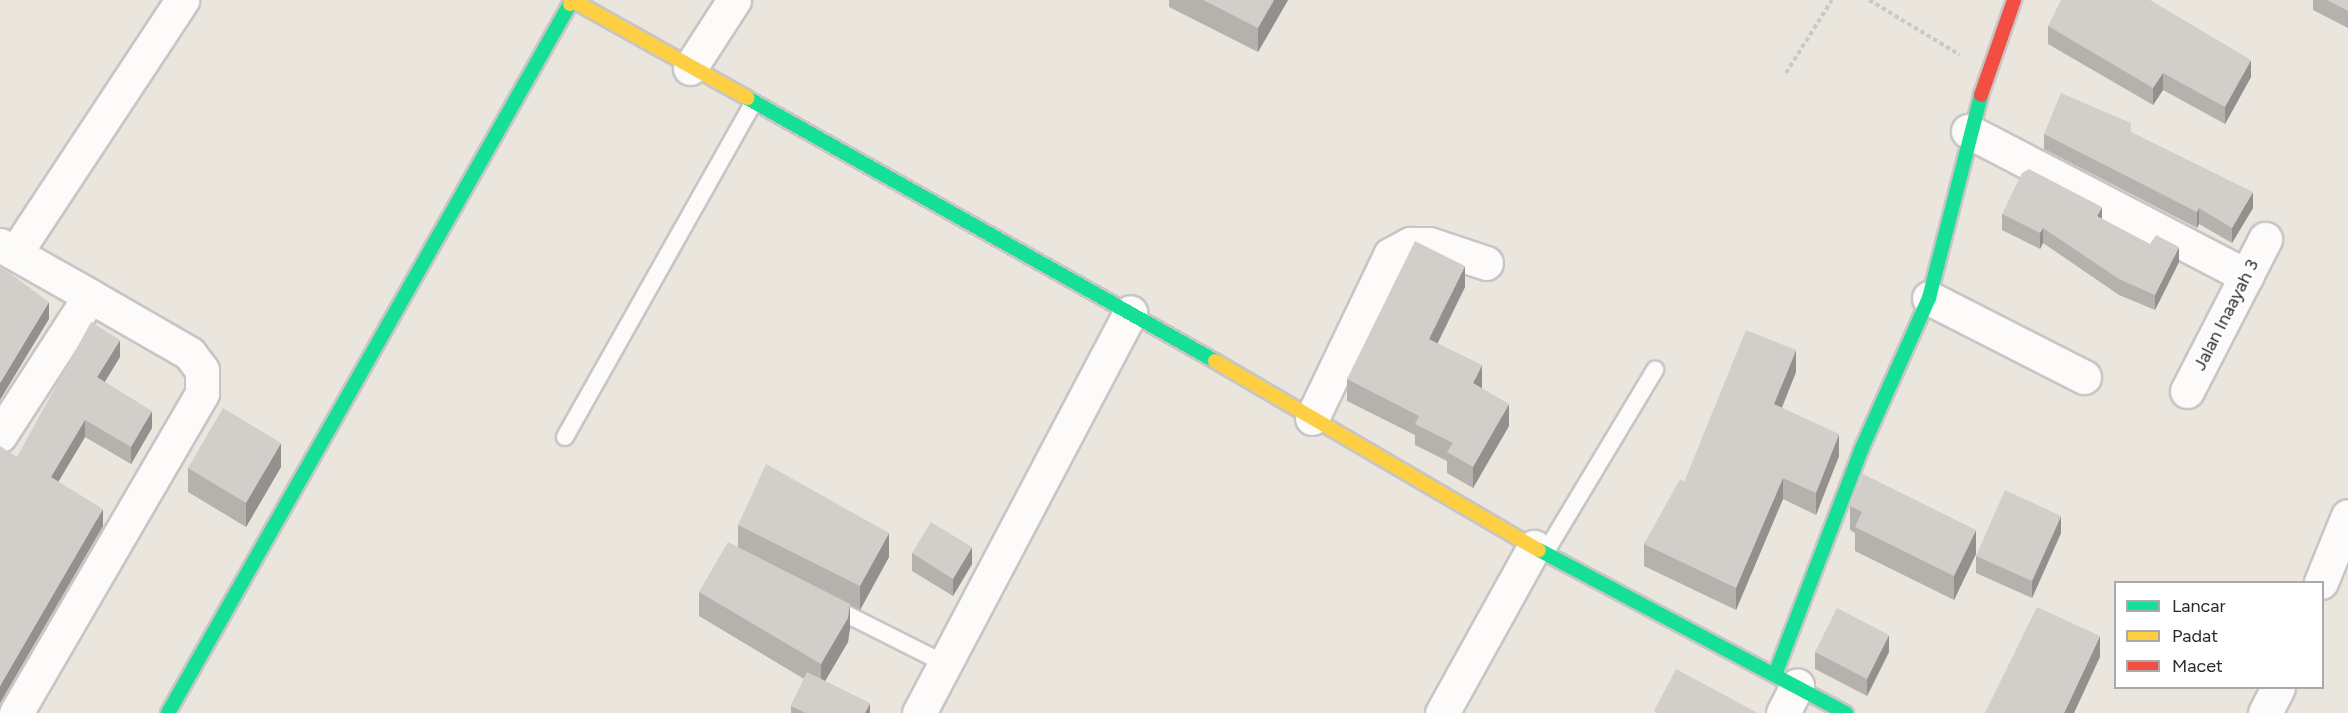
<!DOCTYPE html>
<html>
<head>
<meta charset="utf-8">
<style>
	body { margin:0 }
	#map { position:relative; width:2348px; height:713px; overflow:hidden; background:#eae6de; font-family:Figtree,sans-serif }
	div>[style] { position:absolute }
	.path>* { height:4px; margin-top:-2px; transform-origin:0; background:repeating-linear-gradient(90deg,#cac9c8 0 4.5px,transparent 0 7.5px) }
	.roads { filter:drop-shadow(2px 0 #c7c5c5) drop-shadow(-2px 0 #c7c5c5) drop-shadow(0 2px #c7c5c5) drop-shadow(0 -2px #c7c5c5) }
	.lane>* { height:16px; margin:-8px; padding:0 8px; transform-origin:8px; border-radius:8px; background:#fcfbfa }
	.street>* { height:33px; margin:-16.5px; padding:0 16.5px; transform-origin:16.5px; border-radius:16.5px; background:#fcfbfa }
	.fast>* { height:14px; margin:-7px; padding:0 7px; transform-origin:7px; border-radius:7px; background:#16e098 }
	.slow>* { height:14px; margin:-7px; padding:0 7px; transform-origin:7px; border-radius:7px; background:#ffcf43 }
	.jam>* { height:14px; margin:-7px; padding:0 7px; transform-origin:7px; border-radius:7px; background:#f24e42 }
	.wall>* { inset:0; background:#b5b2ae }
	.shaded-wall>* { inset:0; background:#93918d }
	.building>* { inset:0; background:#d2cfca }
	span { translate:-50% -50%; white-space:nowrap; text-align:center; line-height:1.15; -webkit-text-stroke:4.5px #fff; paint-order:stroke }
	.street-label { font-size:18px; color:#2a2a2a }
	.legend { position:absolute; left:2114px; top:581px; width:210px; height:108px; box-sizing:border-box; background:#fff; border:2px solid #aaa; margin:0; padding:8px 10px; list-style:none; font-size:18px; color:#2a2a2a }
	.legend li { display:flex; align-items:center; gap:12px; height:30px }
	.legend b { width:30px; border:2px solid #aaa }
</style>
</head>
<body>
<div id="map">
	<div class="path">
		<div style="left:1869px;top:0;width:106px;rotate:31.1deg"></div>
		<div style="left:1786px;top:73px;width:86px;rotate:-57.8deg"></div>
	</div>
	<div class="roads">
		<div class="lane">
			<div style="left:565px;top:437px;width:383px;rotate:-60.6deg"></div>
			<div style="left:1545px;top:553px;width:214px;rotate:-59deg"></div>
			<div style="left:830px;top:606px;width:125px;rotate:26.6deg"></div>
		</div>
		<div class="street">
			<div style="left:690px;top:68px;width:81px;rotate:-57.1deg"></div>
			<div style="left:1968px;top:131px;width:314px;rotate:27.5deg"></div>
			<div style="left:0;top:245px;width:103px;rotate:29.5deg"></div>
			<div style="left:90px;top:296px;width:166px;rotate:122.9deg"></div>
			<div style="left:16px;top:252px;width:302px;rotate:-56.6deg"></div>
			<div style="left:1929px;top:298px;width:174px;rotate:27deg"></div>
			<div style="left:2187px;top:391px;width:171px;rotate:-62.8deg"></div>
			<div style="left:1312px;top:418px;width:181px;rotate:-64.4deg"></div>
			<div style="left:1390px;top:255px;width:23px;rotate:-29deg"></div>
			<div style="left:1410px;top:244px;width:19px"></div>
			<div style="left:1429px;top:244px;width:60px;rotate:18.4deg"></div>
			<div style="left:2321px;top:582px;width:71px;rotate:-67.8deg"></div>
			<div style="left:16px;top:713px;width:370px;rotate:-59.8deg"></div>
			<div style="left:202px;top:393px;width:23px;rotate:-90deg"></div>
			<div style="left:202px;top:370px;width:21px;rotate:-127deg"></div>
			<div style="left:189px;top:353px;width:114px;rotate:-150.1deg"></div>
			<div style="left:919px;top:713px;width:453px;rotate:-62.2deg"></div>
			<div style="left:1442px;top:713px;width:190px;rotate:-61deg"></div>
			<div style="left:1783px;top:713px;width:31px;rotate:-63deg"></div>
			<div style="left:2265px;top:713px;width:28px;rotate:-63deg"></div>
		</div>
		<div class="fast">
			<div style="left:747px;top:98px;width:537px;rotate:29.33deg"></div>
			<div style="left:1539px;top:550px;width:348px;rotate:28deg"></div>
			<div style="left:1776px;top:672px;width:238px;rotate:-69deg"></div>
			<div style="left:1861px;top:450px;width:167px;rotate:-65.9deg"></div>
			<div style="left:1929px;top:298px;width:210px;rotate:-75.6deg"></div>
			<div style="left:168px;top:713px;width:815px;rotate:-60.45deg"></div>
		</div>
		<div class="slow">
			<div style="left:570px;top:4px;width:4px;rotate:-63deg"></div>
			<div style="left:572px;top:0;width:201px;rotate:29.2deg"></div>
			<div style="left:1215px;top:361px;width:375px;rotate:30.3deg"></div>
		</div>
		<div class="jam">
			<div style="left:1981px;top:95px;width:101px;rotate:-70.8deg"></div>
		</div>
	</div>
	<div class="wall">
		<div style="clip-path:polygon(1169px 0,1288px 0,1258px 52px,1169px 7px)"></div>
		<div style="clip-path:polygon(2313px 0,2348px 0,2348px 28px,2313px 10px)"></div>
		<div style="clip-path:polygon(2048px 26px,2251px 77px,2225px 124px,2163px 90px,2153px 105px,2048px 44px)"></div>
		<div style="clip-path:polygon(2131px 132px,2253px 208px,2232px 243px,2199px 224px,2197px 228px,2044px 149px,2044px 134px)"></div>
		<div style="clip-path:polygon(2002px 214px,2102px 219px,2179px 262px,2155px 310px,2119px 295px,2043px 243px,2040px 249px,2002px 230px)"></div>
		<div style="clip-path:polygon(1465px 287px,1437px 343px,1482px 387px,1481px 388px,1509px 426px,1473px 488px,1447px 473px,1447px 461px,1415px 445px,1415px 435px,1347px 401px,1347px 379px)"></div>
		<div style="clip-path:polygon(120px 357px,105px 382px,152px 428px,131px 464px,85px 437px,58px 482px,103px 526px,0 703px,17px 457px)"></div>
		<div style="clip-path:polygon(1796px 372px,1782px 408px,1839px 456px,1816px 515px,1783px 499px,1736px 610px,1644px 566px,1644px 544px,1684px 482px)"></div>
		<div style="clip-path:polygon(281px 467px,246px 527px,188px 492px,188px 468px)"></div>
		<div style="clip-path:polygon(1850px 506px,1976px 554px,1954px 600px,1855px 551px,1855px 533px,1850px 530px)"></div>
		<div style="clip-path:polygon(738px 525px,889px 557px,860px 610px,850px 605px,850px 628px,848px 642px,825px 681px,870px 713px,791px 713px,791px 706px,804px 679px,699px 616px,699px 592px,738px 547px)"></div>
		<div style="clip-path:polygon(2061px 533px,2032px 598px,1976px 573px,1976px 556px)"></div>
		<div style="clip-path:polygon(912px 553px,972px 564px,953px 596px,912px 571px)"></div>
		<div style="clip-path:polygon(1815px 652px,1889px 652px,1867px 696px,1815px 669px)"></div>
	</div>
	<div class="shaded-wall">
		<div style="clip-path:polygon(1274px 0,1288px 0,1258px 52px,1258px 28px)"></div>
		<div style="clip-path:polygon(2251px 60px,2251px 77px,2225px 124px,2225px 107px)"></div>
		<div style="clip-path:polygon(2163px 73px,2163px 90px,2153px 105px,2153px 88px)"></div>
		<div style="clip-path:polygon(2253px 192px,2253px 208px,2232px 243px,2232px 228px)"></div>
		<div style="clip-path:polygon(2102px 207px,2102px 222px,2097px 216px)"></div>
		<div style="clip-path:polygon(2199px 208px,2199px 224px,2197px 228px,2197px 212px)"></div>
		<div style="clip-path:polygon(2043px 228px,2043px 243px,2040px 249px,2040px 233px)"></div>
		<div style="clip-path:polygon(2179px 247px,2179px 262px,2155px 310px,2155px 295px)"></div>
		<div style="clip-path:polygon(1465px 266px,1465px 287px,1429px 361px,1429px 339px)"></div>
		<div style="clip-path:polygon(49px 302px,49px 319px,0 400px,0 383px)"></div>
		<div style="clip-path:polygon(120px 340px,120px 357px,97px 394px,97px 377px)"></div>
		<div style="clip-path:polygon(1796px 350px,1796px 372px,1774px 426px,1774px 404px)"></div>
		<div style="clip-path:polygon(1482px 365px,1482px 387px,1473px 404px,1473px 383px)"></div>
		<div style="clip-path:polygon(1509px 404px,1509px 426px,1473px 488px,1473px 467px)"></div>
		<div style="clip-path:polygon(152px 411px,152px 428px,131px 464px,131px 447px)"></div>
		<div style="clip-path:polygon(85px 420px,85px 437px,51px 494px,51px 477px)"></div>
		<div style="clip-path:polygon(1839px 434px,1839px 456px,1816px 515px,1816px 493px)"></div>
		<div style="clip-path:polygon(281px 443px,281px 467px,246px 527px,246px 503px)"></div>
		<div style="clip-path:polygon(1783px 478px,1783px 499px,1736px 610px,1736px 588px)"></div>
		<div style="clip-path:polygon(103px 509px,103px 526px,0 703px,0 686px)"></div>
		<div style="clip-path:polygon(2061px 516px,2061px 533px,2032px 598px,2032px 581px)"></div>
		<div style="clip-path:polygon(1976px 530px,1976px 554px,1954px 600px,1954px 576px)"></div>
		<div style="clip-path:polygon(889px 533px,889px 557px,860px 610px,860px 586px)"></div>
		<div style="clip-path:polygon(972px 547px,972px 564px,953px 596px,953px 579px)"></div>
		<div style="clip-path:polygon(850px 604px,850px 628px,848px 642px,821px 688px,821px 664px)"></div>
		<div style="clip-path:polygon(1889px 635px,1889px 652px,1867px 696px,1867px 679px)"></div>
		<div style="clip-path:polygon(2100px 636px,2100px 657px,2074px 713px,2064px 713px)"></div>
		<div style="clip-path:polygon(870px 703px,870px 713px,865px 713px)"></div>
	</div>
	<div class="building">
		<div style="clip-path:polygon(1203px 0,1274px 0,1258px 28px)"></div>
		<div style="clip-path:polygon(2061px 0,2150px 0,2251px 60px,2225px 107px,2163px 73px,2153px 88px,2048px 26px)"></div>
		<div style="clip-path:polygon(2327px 0,2348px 0,2348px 11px)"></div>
		<div style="clip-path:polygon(2061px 93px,2131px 123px,2131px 132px,2253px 192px,2232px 228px,2199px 208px,2197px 212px,2044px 134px)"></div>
		<div style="clip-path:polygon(2029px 169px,2102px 207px,2097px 216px,2150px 244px,2156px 235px,2179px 247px,2155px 295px,2119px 279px,2043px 228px,2040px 233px,2002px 214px,2022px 173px)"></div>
		<div style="clip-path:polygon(1415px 241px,1465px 266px,1429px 339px,1482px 365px,1473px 383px,1509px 404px,1473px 467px,1447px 452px,1453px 443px,1415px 424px,1419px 416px,1347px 379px)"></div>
		<div style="clip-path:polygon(0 266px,49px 302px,0 383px)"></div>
		<div style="clip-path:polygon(91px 322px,120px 340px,97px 377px,152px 411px,131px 447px,85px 420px,51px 477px,103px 509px,0 686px,0 446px,17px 457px)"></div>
		<div style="clip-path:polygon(1746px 330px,1796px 350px,1774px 404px,1839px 434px,1816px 493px,1783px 478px,1736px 588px,1644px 544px,1680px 479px,1684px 482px)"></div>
		<div style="clip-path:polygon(223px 408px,281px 443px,246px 503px,188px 468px)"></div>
		<div style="clip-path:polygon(766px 464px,889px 533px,860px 586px,738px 525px)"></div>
		<div style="clip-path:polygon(1863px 474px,1976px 530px,1954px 576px,1855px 527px,1862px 512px,1850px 506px)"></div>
		<div style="clip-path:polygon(2005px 490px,2061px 516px,2032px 581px,1976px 556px)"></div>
		<div style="clip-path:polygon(931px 522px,972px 547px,953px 579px,912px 553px)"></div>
		<div style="clip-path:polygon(728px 542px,850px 604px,848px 618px,821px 664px,699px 592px)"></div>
		<div style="clip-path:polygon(2037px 607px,2100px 636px,2064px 713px,1985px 713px)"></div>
		<div style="clip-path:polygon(1837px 608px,1889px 635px,1867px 679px,1815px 652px)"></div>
		<div style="clip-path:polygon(1676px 669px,1758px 713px,1658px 713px,1654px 711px)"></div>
		<div style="clip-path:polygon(807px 672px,870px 703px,865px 713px,806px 713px,791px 706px)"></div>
	</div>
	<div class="street-label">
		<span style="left:2226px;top:315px;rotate:-63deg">Jalan Inaayah 3</span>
	</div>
	<ul class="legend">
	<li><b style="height:8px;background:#16e098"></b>Lancar</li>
	<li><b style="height:8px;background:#ffcf43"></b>Padat</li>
	<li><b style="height:8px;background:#f24e42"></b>Macet</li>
	</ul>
</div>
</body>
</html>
